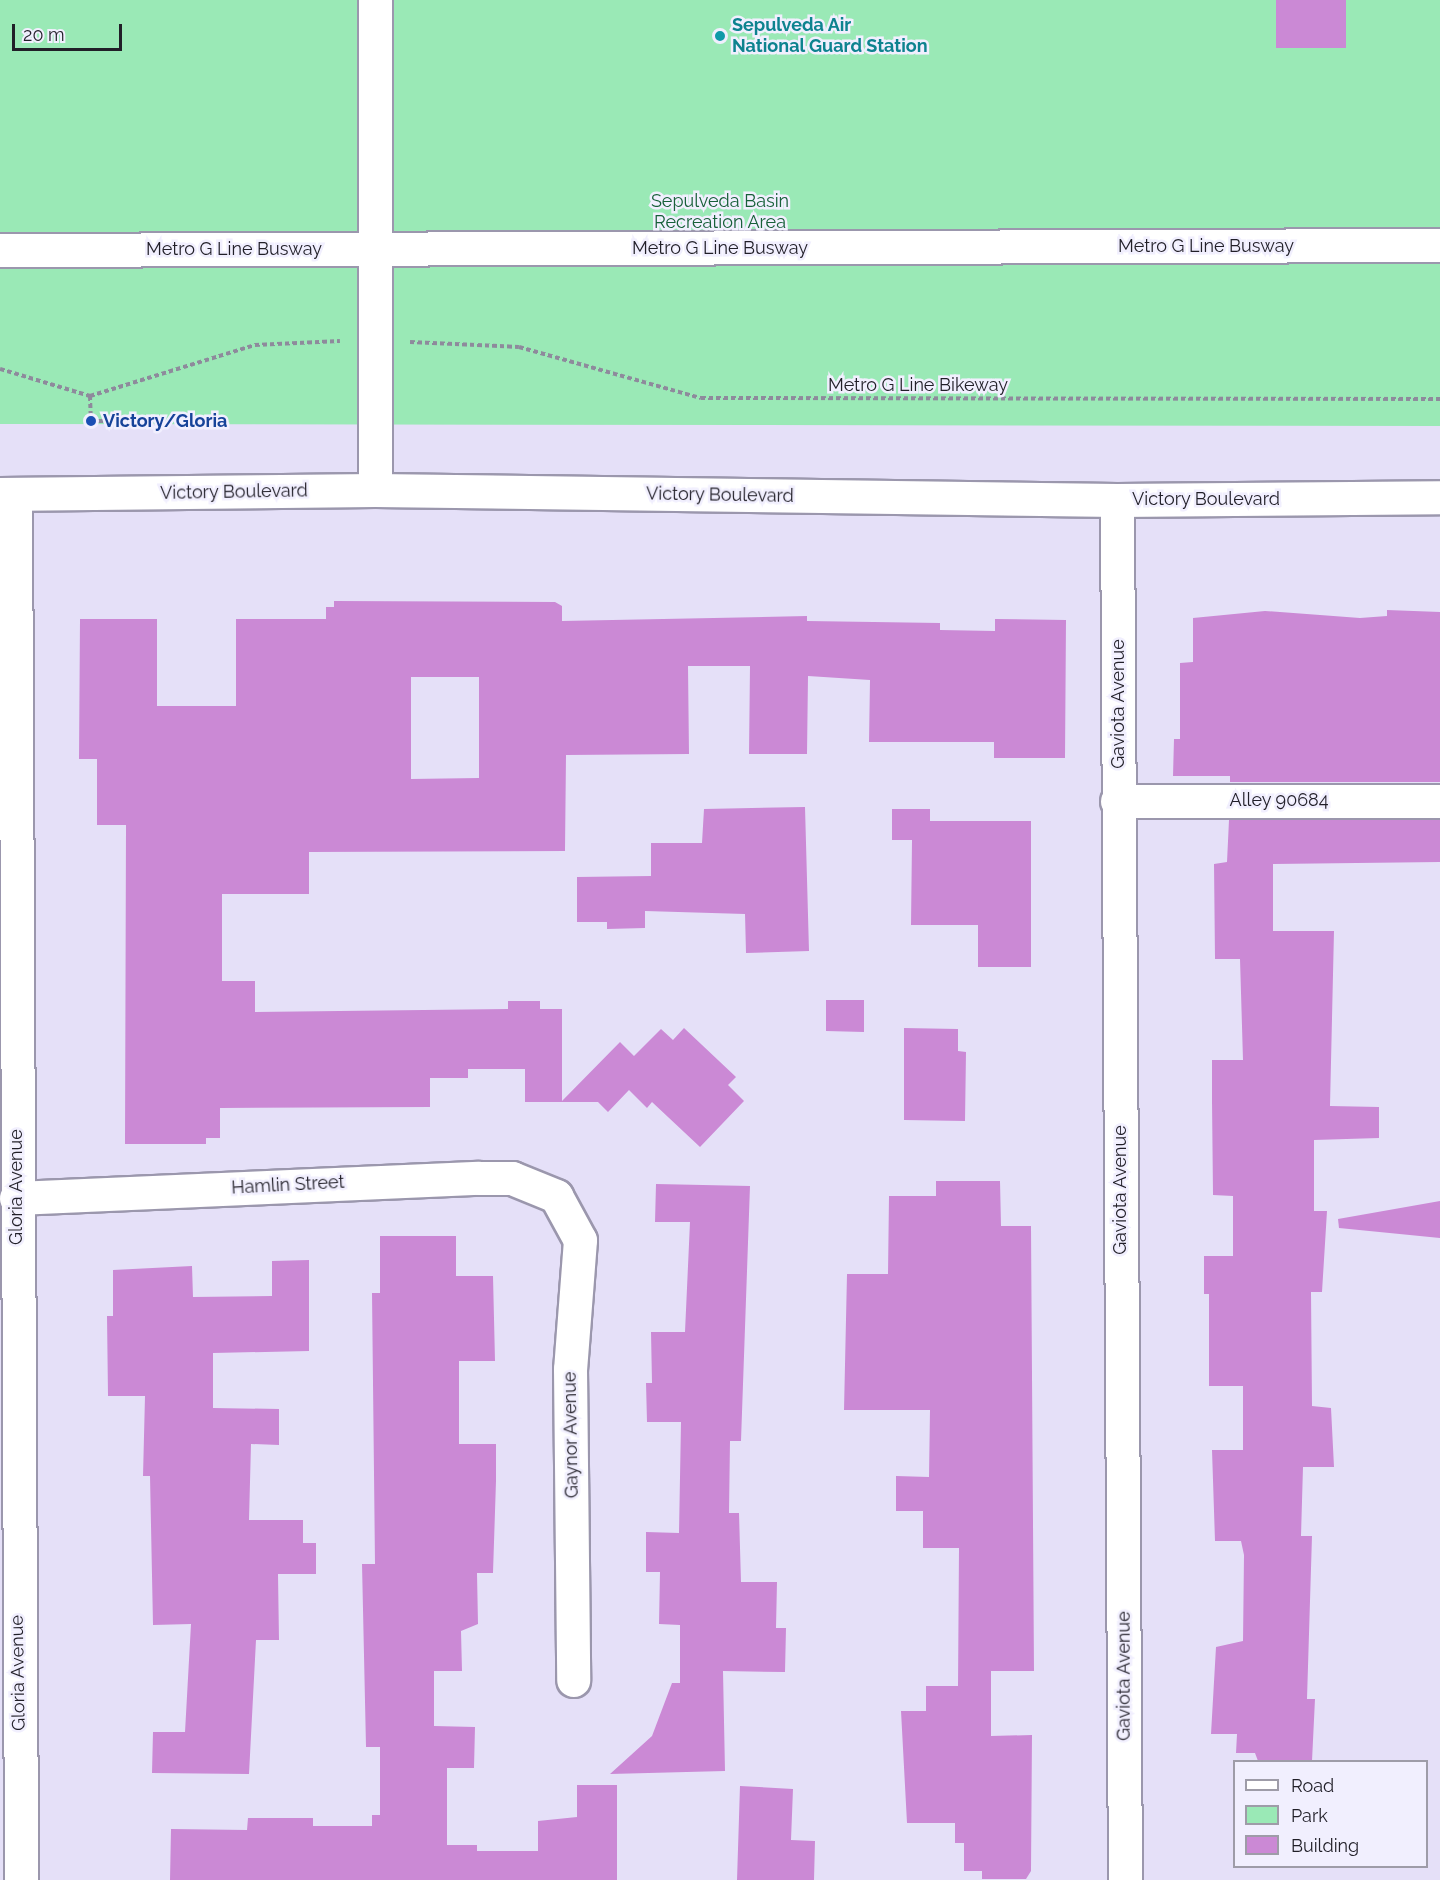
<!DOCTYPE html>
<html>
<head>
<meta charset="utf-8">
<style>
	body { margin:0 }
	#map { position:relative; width:1440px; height:1880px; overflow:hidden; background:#e5e0f8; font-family:Raleway,sans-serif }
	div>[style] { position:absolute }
	.green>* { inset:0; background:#9ae9b6 }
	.building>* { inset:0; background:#cb89d5 }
	.path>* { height:4px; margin-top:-2px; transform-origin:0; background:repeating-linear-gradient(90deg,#8e8a9c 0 4.5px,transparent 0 7.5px) }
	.roads { filter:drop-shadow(2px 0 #9b97ad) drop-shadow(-2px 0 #9b97ad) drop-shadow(0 2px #9b97ad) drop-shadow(0 -2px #9b97ad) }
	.minor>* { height:33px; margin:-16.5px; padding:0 16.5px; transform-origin:16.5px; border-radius:16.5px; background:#fff }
	.major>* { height:33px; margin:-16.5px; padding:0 16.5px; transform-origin:16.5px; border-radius:16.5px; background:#fff }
	.dots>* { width:16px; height:16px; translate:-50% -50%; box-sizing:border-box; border:3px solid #f1effe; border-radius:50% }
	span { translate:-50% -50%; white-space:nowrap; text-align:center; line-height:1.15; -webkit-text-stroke:5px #f1effe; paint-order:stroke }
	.culture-label { font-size:18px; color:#0d838f; font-weight:700 }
	.left { translate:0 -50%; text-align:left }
	.park-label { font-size:18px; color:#176039 }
	.street-label { font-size:18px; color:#211f28 }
	.transit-label { font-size:18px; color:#164399; font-weight:700 }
	.legend { position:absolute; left:1233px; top:1760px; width:195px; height:108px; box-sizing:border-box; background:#f1effe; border:2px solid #9e9ca8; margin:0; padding:8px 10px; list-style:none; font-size:18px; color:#211f28 }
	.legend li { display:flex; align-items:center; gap:12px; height:30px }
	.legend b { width:30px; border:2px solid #9e9ca8 }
	.scale { position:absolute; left:12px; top:24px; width:110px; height:27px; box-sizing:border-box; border:3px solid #211f28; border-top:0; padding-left:8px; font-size:18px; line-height:21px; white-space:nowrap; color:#211f28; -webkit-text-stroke:4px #f1effe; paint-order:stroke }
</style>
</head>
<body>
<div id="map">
	<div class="green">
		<div style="clip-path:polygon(0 0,1440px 0,1440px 426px,0 424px)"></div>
	</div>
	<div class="building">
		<div style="clip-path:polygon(1276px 0,1346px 0,1346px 48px,1276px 48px)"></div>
		<div style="clip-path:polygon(evenodd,334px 601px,555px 602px,562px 606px,562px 621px,807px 616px,807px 621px,940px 623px,940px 630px,995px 631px,995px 619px,1066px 620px,1065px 758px,994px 758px,994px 742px,869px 742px,870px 680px,808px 676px,807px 754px,749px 754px,750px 666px,688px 666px,689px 754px,566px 755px,565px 851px,309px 852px,309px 894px,222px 894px,222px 981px,255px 981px,255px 1012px,508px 1009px,508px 1001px,540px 1001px,540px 1009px,562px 1009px,562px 1101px,620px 1042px,634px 1056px,661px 1029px,673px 1040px,684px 1028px,736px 1077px,728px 1085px,744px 1101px,700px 1147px,652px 1102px,647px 1108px,629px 1090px,608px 1112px,598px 1102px,525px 1102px,525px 1069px,468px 1069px,468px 1078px,430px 1078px,430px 1107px,220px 1108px,220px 1138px,206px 1138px,206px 1144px,125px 1144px,126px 825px,97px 825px,97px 759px,79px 759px,80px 619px,157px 619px,157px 706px,236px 706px,236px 619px,326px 619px,326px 607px,334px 607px,334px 601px,411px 677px,479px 677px,479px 778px,411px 779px,411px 677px)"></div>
		<div style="clip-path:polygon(1387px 610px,1440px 612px,1440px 782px,1230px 782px,1230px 776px,1173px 776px,1174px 739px,1180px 739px,1180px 663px,1193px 662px,1193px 618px,1265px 611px,1360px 618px,1387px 616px)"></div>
		<div style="clip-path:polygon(805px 807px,809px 951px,746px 953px,745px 914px,645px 911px,645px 928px,607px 929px,607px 922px,577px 922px,577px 877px,651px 876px,651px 843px,702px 843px,704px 809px)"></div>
		<div style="clip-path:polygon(892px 809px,930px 809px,930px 821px,1031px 821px,1031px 967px,978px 967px,978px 925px,911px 925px,912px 840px,892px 840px)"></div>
		<div style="clip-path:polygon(1229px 820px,1440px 820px,1440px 862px,1273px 864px,1273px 931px,1334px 931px,1330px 1106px,1379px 1107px,1379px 1138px,1314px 1140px,1314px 1211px,1327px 1211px,1322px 1292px,1311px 1292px,1312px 1406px,1331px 1408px,1334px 1467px,1303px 1467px,1301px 1536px,1312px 1536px,1307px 1699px,1315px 1699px,1312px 1761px,1258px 1761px,1255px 1753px,1236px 1753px,1237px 1734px,1211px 1734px,1216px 1647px,1243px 1641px,1244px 1555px,1241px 1541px,1215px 1541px,1212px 1450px,1243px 1450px,1243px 1386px,1209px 1386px,1209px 1294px,1204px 1294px,1204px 1256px,1233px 1256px,1233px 1196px,1213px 1195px,1212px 1101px,1212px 1060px,1243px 1060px,1240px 959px,1215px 959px,1214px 864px,1227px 862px)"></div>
		<div style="clip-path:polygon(826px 1000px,864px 1000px,864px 1032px,826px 1031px)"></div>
		<div style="clip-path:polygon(904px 1028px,958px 1029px,958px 1051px,966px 1052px,965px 1121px,904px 1120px)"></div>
		<div style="clip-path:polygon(936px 1181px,1000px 1181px,1001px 1226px,1031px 1226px,1034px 1671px,991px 1671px,991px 1736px,1032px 1735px,1031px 1871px,1026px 1879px,982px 1879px,982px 1871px,964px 1871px,964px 1843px,955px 1843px,955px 1823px,907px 1823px,901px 1711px,926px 1711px,926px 1686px,958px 1686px,959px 1548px,923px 1548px,923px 1511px,896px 1511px,896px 1476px,929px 1477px,930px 1410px,844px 1410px,847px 1274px,888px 1274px,889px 1196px,936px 1196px)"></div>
		<div style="clip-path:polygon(656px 1184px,750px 1186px,741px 1441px,730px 1441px,729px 1513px,739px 1513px,741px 1582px,777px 1582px,776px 1628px,786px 1628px,785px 1672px,723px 1671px,725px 1771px,610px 1774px,652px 1736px,672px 1683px,680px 1683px,680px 1625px,659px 1624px,660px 1572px,646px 1572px,646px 1532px,679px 1533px,681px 1422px,647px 1422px,646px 1383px,652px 1383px,651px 1332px,685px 1332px,690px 1222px,655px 1222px)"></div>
		<div style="clip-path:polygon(1440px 1201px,1440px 1238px,1339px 1228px,1338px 1219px)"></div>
		<div style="clip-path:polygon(380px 1236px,456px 1236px,456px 1276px,493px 1276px,495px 1361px,459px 1361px,459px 1444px,496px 1444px,496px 1481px,493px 1573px,477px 1573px,478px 1624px,461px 1631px,462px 1671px,434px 1671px,434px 1726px,475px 1727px,474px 1768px,447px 1768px,447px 1845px,477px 1845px,477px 1851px,538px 1851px,538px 1821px,577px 1817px,577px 1785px,617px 1785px,617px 1880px,170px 1880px,171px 1829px,247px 1830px,248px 1818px,313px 1818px,313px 1826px,372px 1826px,372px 1815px,380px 1815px,380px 1747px,366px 1747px,362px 1564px,375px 1564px,372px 1293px,380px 1293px)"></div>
		<div style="clip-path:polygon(309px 1260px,309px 1351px,213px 1353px,213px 1408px,279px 1409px,279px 1445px,251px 1444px,249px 1520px,303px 1520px,303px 1543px,316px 1543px,316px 1574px,278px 1574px,279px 1640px,256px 1640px,249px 1774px,152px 1773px,153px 1732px,185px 1732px,191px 1624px,153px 1625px,150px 1476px,143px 1476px,145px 1396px,108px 1396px,107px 1316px,113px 1316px,113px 1270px,192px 1266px,193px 1297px,272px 1296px,272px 1261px)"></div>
		<div style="clip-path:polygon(740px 1786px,793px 1789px,791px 1840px,815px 1841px,814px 1880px,737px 1880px)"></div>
	</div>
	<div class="path">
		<div style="left:410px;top:342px;width:109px;rotate:2.6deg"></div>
		<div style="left:519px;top:347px;width:189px;rotate:15.7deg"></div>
		<div style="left:701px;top:398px;width:739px;rotate:0.08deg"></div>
		<div style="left:0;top:369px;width:94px;rotate:16.7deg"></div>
		<div style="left:90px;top:396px;width:173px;rotate:-17.2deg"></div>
		<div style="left:255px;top:345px;width:85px;rotate:-2.7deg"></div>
		<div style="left:90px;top:396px;width:25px;rotate:88deg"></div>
		<div style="left:91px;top:421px;width:54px"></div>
	</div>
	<div class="roads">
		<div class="minor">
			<div style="left:0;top:250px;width:1440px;rotate:-0.2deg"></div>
			<div style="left:375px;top:490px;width:490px;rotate:-90deg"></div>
			<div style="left:15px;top:494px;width:1386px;rotate:89.75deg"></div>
			<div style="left:1117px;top:500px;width:1380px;rotate:89.67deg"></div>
			<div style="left:1117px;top:801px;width:323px"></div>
			<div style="left:16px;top:1198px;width:463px;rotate:-2.5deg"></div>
			<div style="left:479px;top:1178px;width:33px"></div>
			<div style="left:512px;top:1178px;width:48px;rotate:22.2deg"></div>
			<div style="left:556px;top:1196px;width:50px;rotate:61.4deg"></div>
			<div style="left:580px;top:1240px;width:129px;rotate:94.4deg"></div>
			<div style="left:570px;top:1369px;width:311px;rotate:89.4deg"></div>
		</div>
		<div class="major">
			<div style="left:0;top:494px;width:375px;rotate:-0.6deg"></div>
			<div style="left:375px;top:490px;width:742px;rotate:0.77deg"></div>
			<div style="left:1117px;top:500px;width:323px;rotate:-0.5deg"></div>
		</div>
	</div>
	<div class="dots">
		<div style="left:720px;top:36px;background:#0f9aa8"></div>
		<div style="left:91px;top:421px;background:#1a4fb4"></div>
	</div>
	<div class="culture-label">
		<span class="left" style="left:732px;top:36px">Sepulveda Air<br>National Guard Station</span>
	</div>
	<div class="park-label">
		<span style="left:720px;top:212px">Sepulveda Basin<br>Recreation Area</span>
	</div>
	<div class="street-label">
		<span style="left:1206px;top:246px">Metro G Line Busway</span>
		<span style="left:720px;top:248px">Metro G Line Busway</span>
		<span style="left:234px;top:249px">Metro G Line Busway</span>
		<span style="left:918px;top:385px">Metro G Line Bikeway</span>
		<span style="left:234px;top:492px;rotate:-1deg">Victory Boulevard</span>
		<span style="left:720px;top:495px;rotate:1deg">Victory Boulevard</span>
		<span style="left:1206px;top:499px">Victory Boulevard</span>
		<span style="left:1118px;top:704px;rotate:-90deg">Gaviota Avenue</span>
		<span style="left:1279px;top:800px">Alley 90684</span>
		<span style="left:288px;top:1185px;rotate:-3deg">Hamlin Street</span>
		<span style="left:16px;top:1187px;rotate:-90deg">Gloria Avenue</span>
		<span style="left:1120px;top:1190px;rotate:-90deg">Gaviota Avenue</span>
		<span style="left:571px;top:1435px;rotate:-91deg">Gaynor Avenue</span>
		<span style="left:18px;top:1673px;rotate:-91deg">Gloria Avenue</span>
		<span style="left:1124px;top:1676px;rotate:-90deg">Gaviota Avenue</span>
	</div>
	<div class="transit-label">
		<span class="left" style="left:103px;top:421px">Victory/Gloria</span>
	</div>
	<ul class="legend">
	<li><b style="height:8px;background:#fff"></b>Road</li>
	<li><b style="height:16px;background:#9ae9b6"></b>Park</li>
	<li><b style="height:16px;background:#cb89d5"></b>Building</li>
	</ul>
	<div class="scale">20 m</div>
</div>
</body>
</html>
